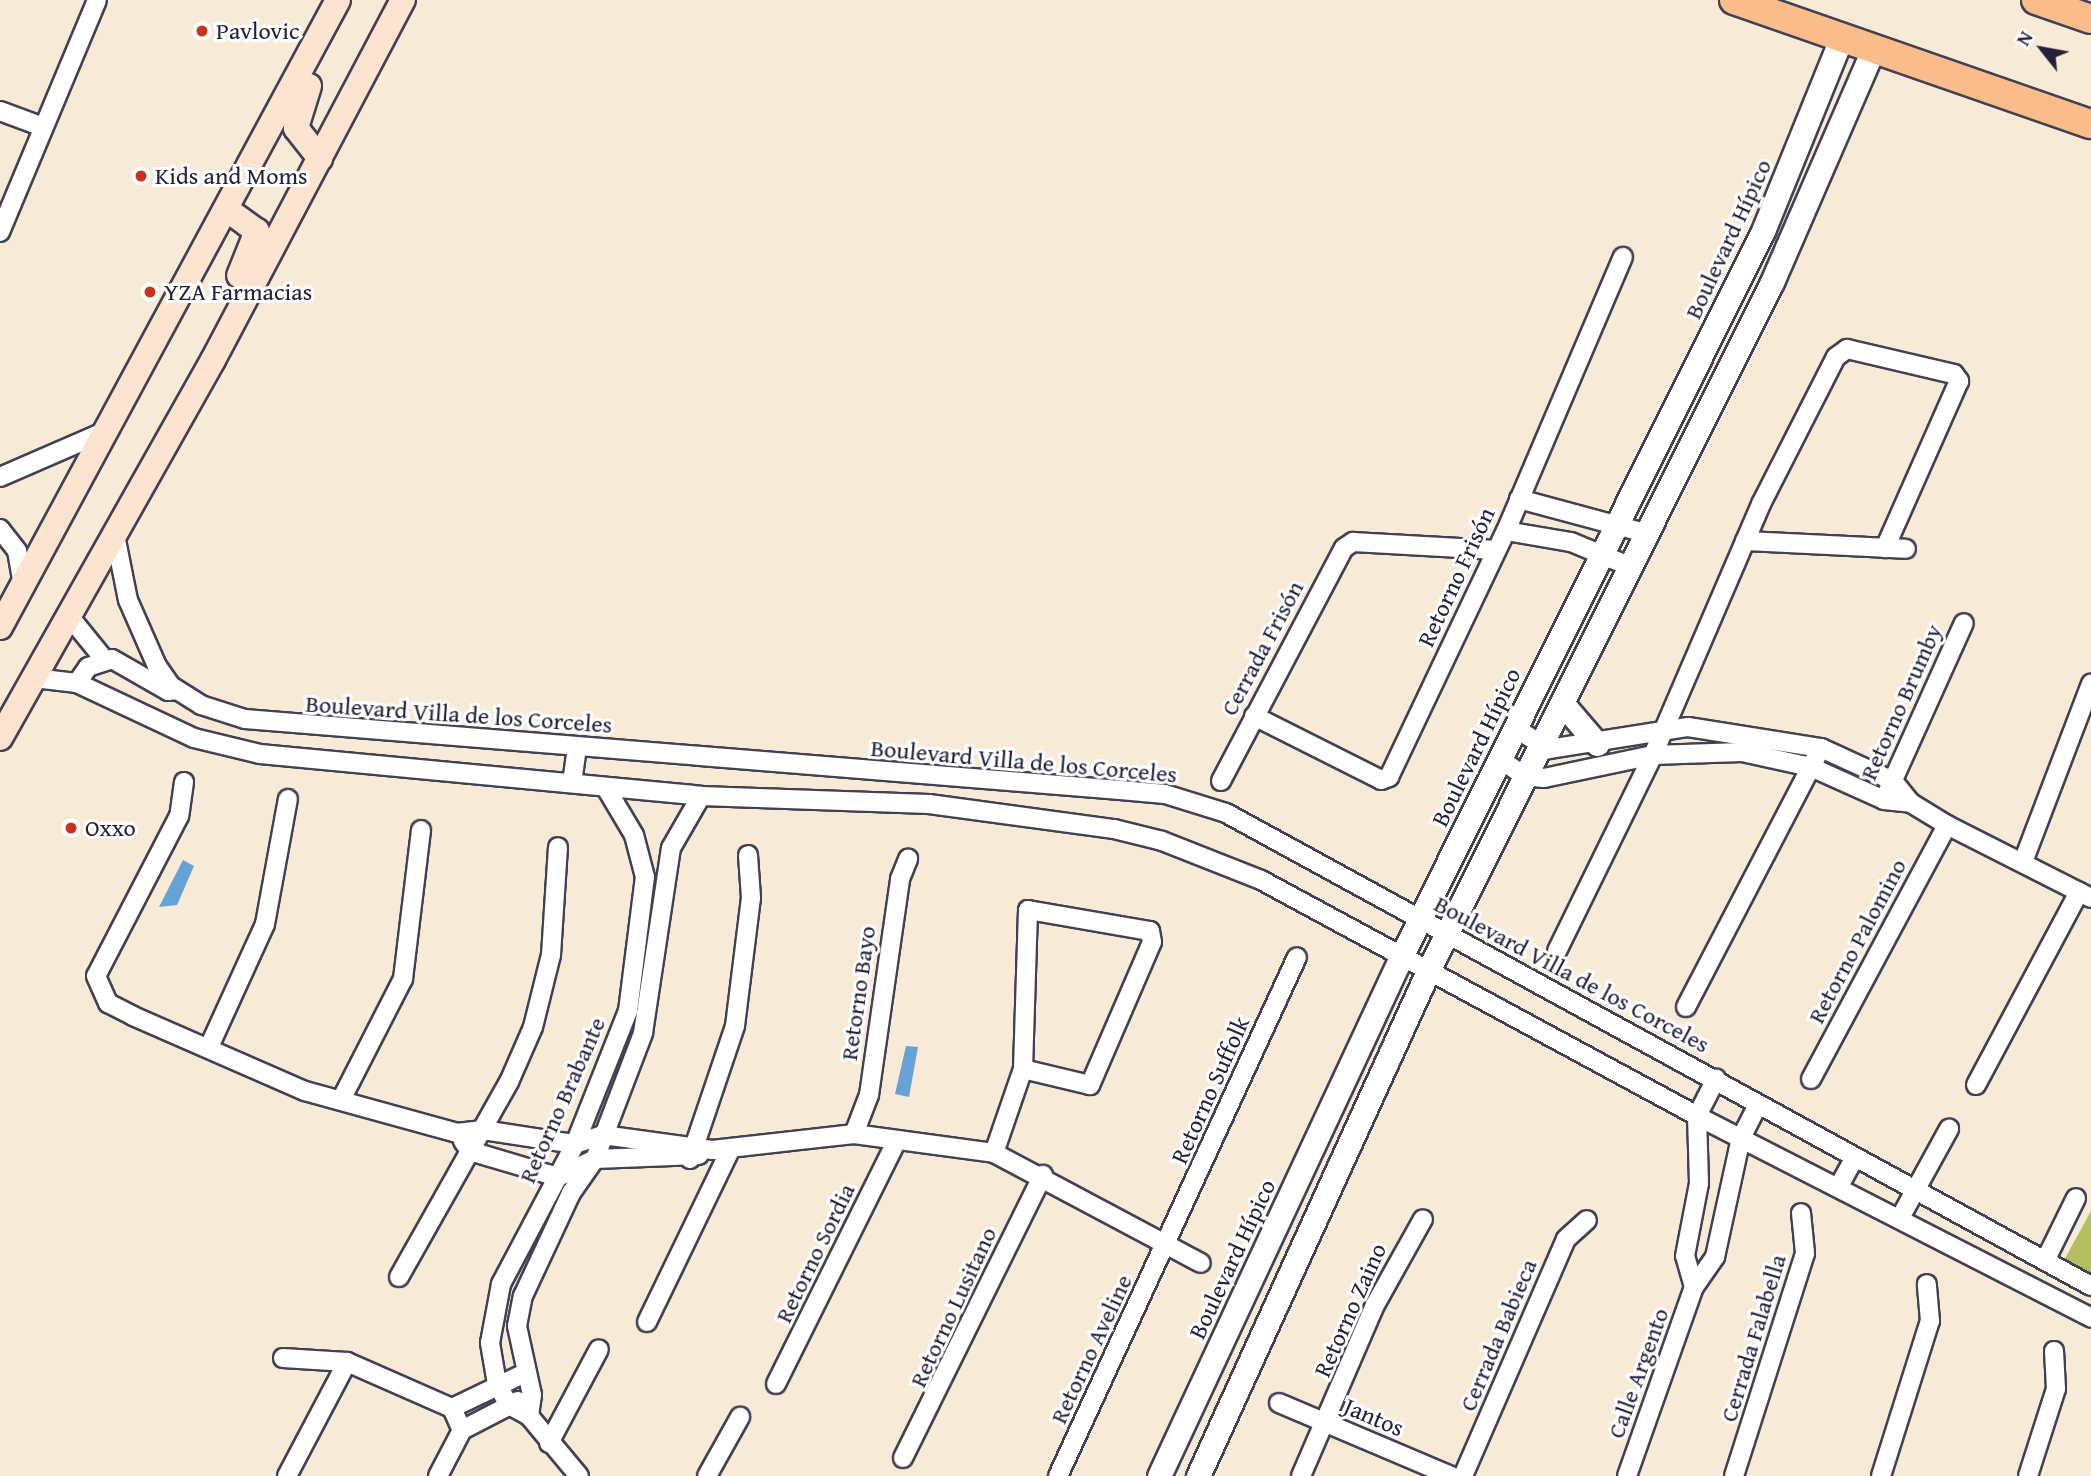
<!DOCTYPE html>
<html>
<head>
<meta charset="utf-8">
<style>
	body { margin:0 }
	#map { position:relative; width:2091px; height:1476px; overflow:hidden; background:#f7ebd8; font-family:"Gentium Book Plus",serif }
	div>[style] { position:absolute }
	.green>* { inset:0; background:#b3bf61 }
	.water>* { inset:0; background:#66a2d6 }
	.roads { filter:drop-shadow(2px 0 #424053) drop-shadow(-2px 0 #424053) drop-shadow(0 2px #424053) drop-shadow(0 -2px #424053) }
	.minor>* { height:18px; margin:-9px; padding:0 9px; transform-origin:9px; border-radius:9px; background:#fff }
	.tertiary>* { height:23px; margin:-11.5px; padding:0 11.5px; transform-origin:11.5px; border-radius:11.5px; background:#fff }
	.secondary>* { height:24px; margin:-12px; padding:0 12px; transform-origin:12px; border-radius:12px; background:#fde4d0 }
	.primary>* { height:28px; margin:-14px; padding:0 14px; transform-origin:14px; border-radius:14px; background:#f9bc8a }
	.dots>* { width:19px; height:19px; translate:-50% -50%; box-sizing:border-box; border:4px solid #fff; border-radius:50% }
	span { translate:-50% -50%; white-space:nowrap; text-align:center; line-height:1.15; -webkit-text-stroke:6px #fff; paint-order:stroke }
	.poi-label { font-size:24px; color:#22223b }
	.left { translate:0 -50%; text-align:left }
	.street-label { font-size:24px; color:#22223b }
	.north { position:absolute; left:2007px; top:14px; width:70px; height:70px; -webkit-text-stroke:5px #fff; paint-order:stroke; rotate:301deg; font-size:19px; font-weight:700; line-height:28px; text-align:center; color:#22223b }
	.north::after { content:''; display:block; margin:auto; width:24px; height:32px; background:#22223b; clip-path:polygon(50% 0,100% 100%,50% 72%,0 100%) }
</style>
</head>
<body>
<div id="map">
	<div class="green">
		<div style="clip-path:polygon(2091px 1211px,2091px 1275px,2063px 1262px)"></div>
	</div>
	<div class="water">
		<div style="clip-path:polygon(183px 860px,194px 866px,177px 905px,159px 907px)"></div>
		<div style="clip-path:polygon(906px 1046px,918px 1047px,909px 1097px,895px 1094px)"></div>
	</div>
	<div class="roads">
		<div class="minor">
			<div style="left:0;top:111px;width:46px;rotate:20.4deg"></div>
			<div style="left:0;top:232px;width:251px;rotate:-67.3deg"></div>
			<div style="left:0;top:477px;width:118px;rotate:-23.5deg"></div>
			<div style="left:1519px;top:499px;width:131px;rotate:15.1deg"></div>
			<div style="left:0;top:529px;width:28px;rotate:52deg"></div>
			<div style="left:17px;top:551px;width:36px;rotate:80deg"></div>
			<div style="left:1506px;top:531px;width:66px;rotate:9.6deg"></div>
			<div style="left:1571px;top:542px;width:63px;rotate:22.5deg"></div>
			<div style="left:115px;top:535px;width:66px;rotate:78.7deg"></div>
			<div style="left:128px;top:600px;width:72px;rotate:66.3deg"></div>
			<div style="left:157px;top:666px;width:24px;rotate:55deg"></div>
			<div style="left:171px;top:686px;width:36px;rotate:32deg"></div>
			<div style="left:201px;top:705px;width:46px;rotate:17.7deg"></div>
			<div style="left:245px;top:719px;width:878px;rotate:4.64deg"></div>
			<div style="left:1120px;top:790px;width:45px;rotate:5.1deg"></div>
			<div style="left:1165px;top:794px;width:64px;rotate:17.3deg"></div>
			<div style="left:1226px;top:813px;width:986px;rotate:28.67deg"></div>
			<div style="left:1745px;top:541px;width:161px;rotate:2.8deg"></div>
			<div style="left:69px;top:616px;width:55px;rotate:50.9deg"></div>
			<div style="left:34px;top:678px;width:43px;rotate:6.6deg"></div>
			<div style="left:77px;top:683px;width:129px;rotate:25.2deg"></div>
			<div style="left:194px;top:738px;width:68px;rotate:13.6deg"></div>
			<div style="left:260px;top:754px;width:443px;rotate:5.4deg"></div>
			<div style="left:701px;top:796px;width:228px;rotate:2deg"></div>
			<div style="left:929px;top:804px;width:187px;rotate:7.7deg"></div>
			<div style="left:1114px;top:829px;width:49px;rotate:14deg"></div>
			<div style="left:1162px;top:841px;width:106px;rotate:21.5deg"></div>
			<div style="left:1261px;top:880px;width:496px;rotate:28.4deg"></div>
			<div style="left:1697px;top:1116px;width:443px;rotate:27.1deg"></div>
			<div style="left:77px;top:683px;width:19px;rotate:-55deg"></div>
			<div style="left:88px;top:667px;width:25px;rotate:-18deg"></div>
			<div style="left:112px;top:659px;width:64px;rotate:29.7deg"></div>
			<div style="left:168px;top:691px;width:9px;rotate:-6deg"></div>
			<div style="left:1254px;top:716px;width:142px;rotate:26.7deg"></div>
			<div style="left:1381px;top:780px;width:9px;rotate:-21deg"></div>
			<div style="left:1389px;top:777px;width:272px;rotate:-64.6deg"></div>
			<div style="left:1506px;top:531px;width:298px;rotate:-66.9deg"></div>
			<div style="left:1515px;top:728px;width:40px;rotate:32deg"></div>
			<div style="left:1549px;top:749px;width:141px;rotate:-9deg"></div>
			<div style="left:1688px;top:727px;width:135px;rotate:9deg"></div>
			<div style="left:1821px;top:748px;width:79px;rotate:24.6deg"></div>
			<div style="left:1893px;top:781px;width:28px;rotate:51deg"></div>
			<div style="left:1911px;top:803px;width:42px;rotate:31.4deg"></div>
			<div style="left:1947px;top:825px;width:161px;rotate:26.9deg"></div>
			<div style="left:1500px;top:759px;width:29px;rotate:35deg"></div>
			<div style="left:1524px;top:776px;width:20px;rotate:6deg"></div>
			<div style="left:1544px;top:778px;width:111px;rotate:-11.9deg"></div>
			<div style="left:1653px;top:755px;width:89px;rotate:-1.9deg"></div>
			<div style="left:1742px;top:752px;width:71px;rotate:12.3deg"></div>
			<div style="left:1811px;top:767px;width:80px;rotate:24.3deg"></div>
			<div style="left:1884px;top:800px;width:27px;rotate:6deg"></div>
			<div style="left:1221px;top:781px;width:263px;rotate:-62.2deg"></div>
			<div style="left:1344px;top:548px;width:11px;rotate:-34deg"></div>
			<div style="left:1353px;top:542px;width:143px;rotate:3.2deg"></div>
			<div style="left:184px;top:782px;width:34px;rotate:98deg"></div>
			<div style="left:179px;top:816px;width:180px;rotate:117.4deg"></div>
			<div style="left:96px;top:976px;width:30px;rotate:66deg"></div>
			<div style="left:108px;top:1003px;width:28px;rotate:27deg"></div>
			<div style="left:133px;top:1016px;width:188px;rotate:23.6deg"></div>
			<div style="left:305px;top:1091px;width:158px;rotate:15.4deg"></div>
			<div style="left:457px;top:1133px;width:26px;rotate:-7deg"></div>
			<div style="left:483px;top:1130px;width:93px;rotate:8.7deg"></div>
			<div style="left:575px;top:1144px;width:29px;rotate:-18deg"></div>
			<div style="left:603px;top:1135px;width:110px;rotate:7.8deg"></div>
			<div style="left:712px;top:1150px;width:143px;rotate:-6.4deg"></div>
			<div style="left:854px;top:1134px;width:141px;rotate:7.7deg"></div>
			<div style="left:994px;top:1153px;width:234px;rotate:28deg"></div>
			<div style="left:572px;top:783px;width:36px;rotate:-82deg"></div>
			<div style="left:1888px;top:791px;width:184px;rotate:-65.7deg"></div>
			<div style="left:2023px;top:862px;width:191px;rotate:-69.1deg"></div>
			<div style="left:1557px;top:951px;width:218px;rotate:-63.9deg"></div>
			<div style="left:1653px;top:755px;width:273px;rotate:-66.7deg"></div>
			<div style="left:1761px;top:504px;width:165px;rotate:-63deg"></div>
			<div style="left:1836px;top:357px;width:14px;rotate:-36deg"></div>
			<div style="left:1847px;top:349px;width:110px;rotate:13.2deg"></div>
			<div style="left:1954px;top:374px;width:9px;rotate:54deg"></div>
			<div style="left:1959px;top:381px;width:183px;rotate:113.9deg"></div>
			<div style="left:1686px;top:1007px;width:282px;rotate:-62.5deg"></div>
			<div style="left:209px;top:1047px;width:135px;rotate:-65.5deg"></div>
			<div style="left:265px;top:924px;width:127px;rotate:-79.6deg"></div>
			<div style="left:1811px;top:1079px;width:288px;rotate:-61.8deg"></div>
			<div style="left:1976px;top:1085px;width:219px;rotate:-61.9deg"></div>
			<div style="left:341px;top:1100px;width:136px;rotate:-62.9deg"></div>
			<div style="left:403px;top:979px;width:150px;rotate:-83.1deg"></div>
			<div style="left:854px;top:1134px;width:42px;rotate:-69deg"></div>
			<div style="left:869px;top:1095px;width:218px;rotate:-81.8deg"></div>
			<div style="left:900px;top:879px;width:22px;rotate:-68deg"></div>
			<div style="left:463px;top:1141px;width:12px;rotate:55deg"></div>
			<div style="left:470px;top:1151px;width:92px;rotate:16.5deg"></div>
			<div style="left:558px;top:1177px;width:41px;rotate:-25.9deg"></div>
			<div style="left:595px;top:1159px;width:104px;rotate:-2.2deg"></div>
			<div style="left:994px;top:1153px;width:89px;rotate:-71deg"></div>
			<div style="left:1023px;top:1069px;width:159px;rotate:-88.2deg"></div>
			<div style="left:1028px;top:910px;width:124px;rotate:9.8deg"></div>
			<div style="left:1150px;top:931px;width:11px;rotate:80deg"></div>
			<div style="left:1152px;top:942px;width:156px;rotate:113.4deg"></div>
			<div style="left:1090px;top:1085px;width:69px;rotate:-166.6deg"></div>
			<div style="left:690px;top:1159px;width:140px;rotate:-71.3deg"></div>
			<div style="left:735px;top:1026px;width:129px;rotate:-82.9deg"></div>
			<div style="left:751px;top:898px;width:43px;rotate:-94deg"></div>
			<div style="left:1839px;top:1186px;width:33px;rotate:-61deg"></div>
			<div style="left:1900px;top:1218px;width:102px;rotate:-61.2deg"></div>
			<div style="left:2045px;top:1261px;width:70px;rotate:-63.8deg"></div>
			<div style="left:399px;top:1277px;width:224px;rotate:-60.6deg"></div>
			<div style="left:509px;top:1082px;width:60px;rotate:-66.4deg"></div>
			<div style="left:533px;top:1027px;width:74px;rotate:-76deg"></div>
			<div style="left:551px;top:955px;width:108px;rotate:-86.3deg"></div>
			<div style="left:1694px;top:1287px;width:32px;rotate:-106deg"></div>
			<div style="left:1685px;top:1256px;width:74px;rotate:-79.1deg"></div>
			<div style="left:1699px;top:1183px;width:67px;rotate:-91.7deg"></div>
			<div style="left:1697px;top:1116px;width:42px;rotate:-62.8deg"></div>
			<div style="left:647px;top:1322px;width:191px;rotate:-64.2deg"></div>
			<div style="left:283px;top:1358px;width:64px;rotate:3.6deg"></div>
			<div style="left:347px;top:1362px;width:115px;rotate:23.7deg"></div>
			<div style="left:452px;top:1408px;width:24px;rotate:66deg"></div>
			<div style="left:776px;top:1384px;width:270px;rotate:-63.6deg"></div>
			<div style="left:1279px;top:1403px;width:187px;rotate:23deg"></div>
			<div style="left:452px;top:1408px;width:79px;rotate:-25.6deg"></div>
			<div style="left:529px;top:1416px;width:21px;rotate:-82deg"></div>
			<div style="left:532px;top:1395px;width:71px;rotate:-102.3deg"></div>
			<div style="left:517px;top:1326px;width:31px;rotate:-79deg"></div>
			<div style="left:523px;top:1296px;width:114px;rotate:-65deg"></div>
			<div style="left:571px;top:1193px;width:42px;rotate:-54.8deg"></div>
			<div style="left:595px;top:1159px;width:135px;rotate:-69.1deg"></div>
			<div style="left:643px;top:1033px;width:187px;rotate:-81.4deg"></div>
			<div style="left:671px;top:848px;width:60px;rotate:-60deg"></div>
			<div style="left:462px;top:1430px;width:63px;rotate:-27.4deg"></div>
			<div style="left:549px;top:1443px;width:106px;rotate:-62deg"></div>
			<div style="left:903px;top:1458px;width:316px;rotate:-63.7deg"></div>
			<div style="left:287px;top:1476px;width:129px;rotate:-62.2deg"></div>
			<div style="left:438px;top:1476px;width:52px;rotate:-62.4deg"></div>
			<div style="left:579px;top:1476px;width:78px;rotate:-129.8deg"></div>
			<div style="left:529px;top:1416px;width:23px;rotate:-151deg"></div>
			<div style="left:509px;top:1405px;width:24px;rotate:-120deg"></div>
			<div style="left:497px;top:1384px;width:42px;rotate:-99.7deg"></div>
			<div style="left:490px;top:1343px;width:60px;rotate:-79.4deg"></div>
			<div style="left:501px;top:1284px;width:158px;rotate:-62.1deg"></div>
			<div style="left:575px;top:1144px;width:143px;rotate:-68.3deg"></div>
			<div style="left:628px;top:1011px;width:135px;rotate:-82.8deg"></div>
			<div style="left:645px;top:877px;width:43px;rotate:-104.7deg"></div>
			<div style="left:634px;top:835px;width:55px;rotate:-120.8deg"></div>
			<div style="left:707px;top:1476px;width:68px;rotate:-60.8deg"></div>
			<div style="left:1058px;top:1476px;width:571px;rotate:-65.27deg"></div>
			<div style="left:1301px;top:1476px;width:186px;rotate:-66.6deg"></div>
			<div style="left:1375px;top:1305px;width:98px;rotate:-60.8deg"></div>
			<div style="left:1463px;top:1476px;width:258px;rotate:-66.5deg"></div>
			<div style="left:1566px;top:1239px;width:28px;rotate:-42deg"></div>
			<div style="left:1627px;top:1476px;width:201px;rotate:-70.5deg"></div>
			<div style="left:1694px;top:1287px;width:37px;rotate:-55deg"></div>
			<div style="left:1715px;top:1257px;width:122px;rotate:-77.7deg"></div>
			<div style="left:1741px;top:1138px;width:37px;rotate:-63deg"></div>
			<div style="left:1734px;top:1476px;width:234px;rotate:-72.3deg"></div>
			<div style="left:1805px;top:1253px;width:40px;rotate:-95.7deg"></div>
			<div style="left:1881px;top:1476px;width:163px;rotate:-72.5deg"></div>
			<div style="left:1930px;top:1321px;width:37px;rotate:-95deg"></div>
			<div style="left:2028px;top:1476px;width:91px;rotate:-72.2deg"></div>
			<div style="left:2056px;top:1389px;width:38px;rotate:-93deg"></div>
		</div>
		<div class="tertiary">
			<div style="left:1562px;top:703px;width:54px;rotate:49.5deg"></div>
			<div style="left:1159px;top:1476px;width:577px;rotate:-64.99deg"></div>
			<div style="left:1403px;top:953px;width:807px;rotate:-63.5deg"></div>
			<div style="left:1763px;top:231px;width:205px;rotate:-67.9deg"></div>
			<div style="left:1198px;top:1476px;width:559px;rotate:-65.5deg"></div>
			<div style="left:1430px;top:967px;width:766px;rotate:-63.47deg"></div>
			<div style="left:1772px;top:282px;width:251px;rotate:-66.5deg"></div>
		</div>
		<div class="secondary">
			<div style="left:309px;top:86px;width:44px;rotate:107.2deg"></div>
			<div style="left:296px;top:128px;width:39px;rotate:52deg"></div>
			<div style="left:229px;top:211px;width:34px;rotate:36deg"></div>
			<div style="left:257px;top:231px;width:48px;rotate:111.8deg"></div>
			<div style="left:0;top:627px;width:712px;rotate:-61.67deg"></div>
			<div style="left:0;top:738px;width:434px;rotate:-60.6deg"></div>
			<div style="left:213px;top:360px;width:407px;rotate:-62.2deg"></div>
		</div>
		<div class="primary">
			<div style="left:1734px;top:0;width:378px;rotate:19.2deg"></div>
			<div style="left:2036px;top:0;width:58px;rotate:19.1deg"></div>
		</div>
	</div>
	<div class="dots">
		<div style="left:202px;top:31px;background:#c8321e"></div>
		<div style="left:141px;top:176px;background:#c8321e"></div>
		<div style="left:150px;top:292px;background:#c8321e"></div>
		<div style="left:71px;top:828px;background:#c8321e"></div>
	</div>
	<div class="poi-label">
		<span class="left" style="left:216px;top:31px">Pavlovic</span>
		<span class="left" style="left:155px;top:176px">Kids and Moms</span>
		<span class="left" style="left:164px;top:292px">YZA Farmacias</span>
		<span class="left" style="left:85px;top:828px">Oxxo</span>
	</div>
	<div class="street-label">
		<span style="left:1728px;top:239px;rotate:-65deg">Boulevard Hípico</span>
		<span style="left:1456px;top:577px;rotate:-65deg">Retorno Frisón</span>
		<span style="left:1262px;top:648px;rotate:-62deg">Cerrada Frisón</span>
		<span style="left:1901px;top:702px;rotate:-66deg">Retorno Brumby</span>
		<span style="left:459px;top:714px;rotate:4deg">Boulevard Villa de los Corceles</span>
		<span style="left:1476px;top:747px;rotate:-64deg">Boulevard Hípico</span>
		<span style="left:1024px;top:761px;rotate:5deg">Boulevard Villa de los Corceles</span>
		<span style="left:1857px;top:941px;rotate:-62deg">Retorno Palomino</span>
		<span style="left:1572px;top:974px;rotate:28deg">Boulevard Villa de los Corceles</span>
		<span style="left:858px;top:993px;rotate:-82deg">Retorno Bayo</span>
		<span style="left:1210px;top:1090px;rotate:-66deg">Retorno Suffolk</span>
		<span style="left:562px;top:1100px;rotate:-66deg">Retorno Brabante</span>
		<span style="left:815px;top:1253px;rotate:-64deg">Retorno Sordia</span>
		<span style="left:1232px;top:1259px;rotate:-65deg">Boulevard Hípico</span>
		<span style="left:953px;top:1307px;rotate:-65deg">Retorno Lusitano</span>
		<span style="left:1350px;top:1310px;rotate:-66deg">Retorno Zaino</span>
		<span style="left:1498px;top:1335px;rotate:-67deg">Cerrada Babieca</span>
		<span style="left:1753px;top:1338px;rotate:-73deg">Cerrada Falabella</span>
		<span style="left:1091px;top:1349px;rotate:-65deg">Retorno Aveline</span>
		<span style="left:1638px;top:1373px;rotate:-70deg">Calle Argento</span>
		<span style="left:1374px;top:1417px;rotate:23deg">Jantos</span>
	</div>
	<div class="north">N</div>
</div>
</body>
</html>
